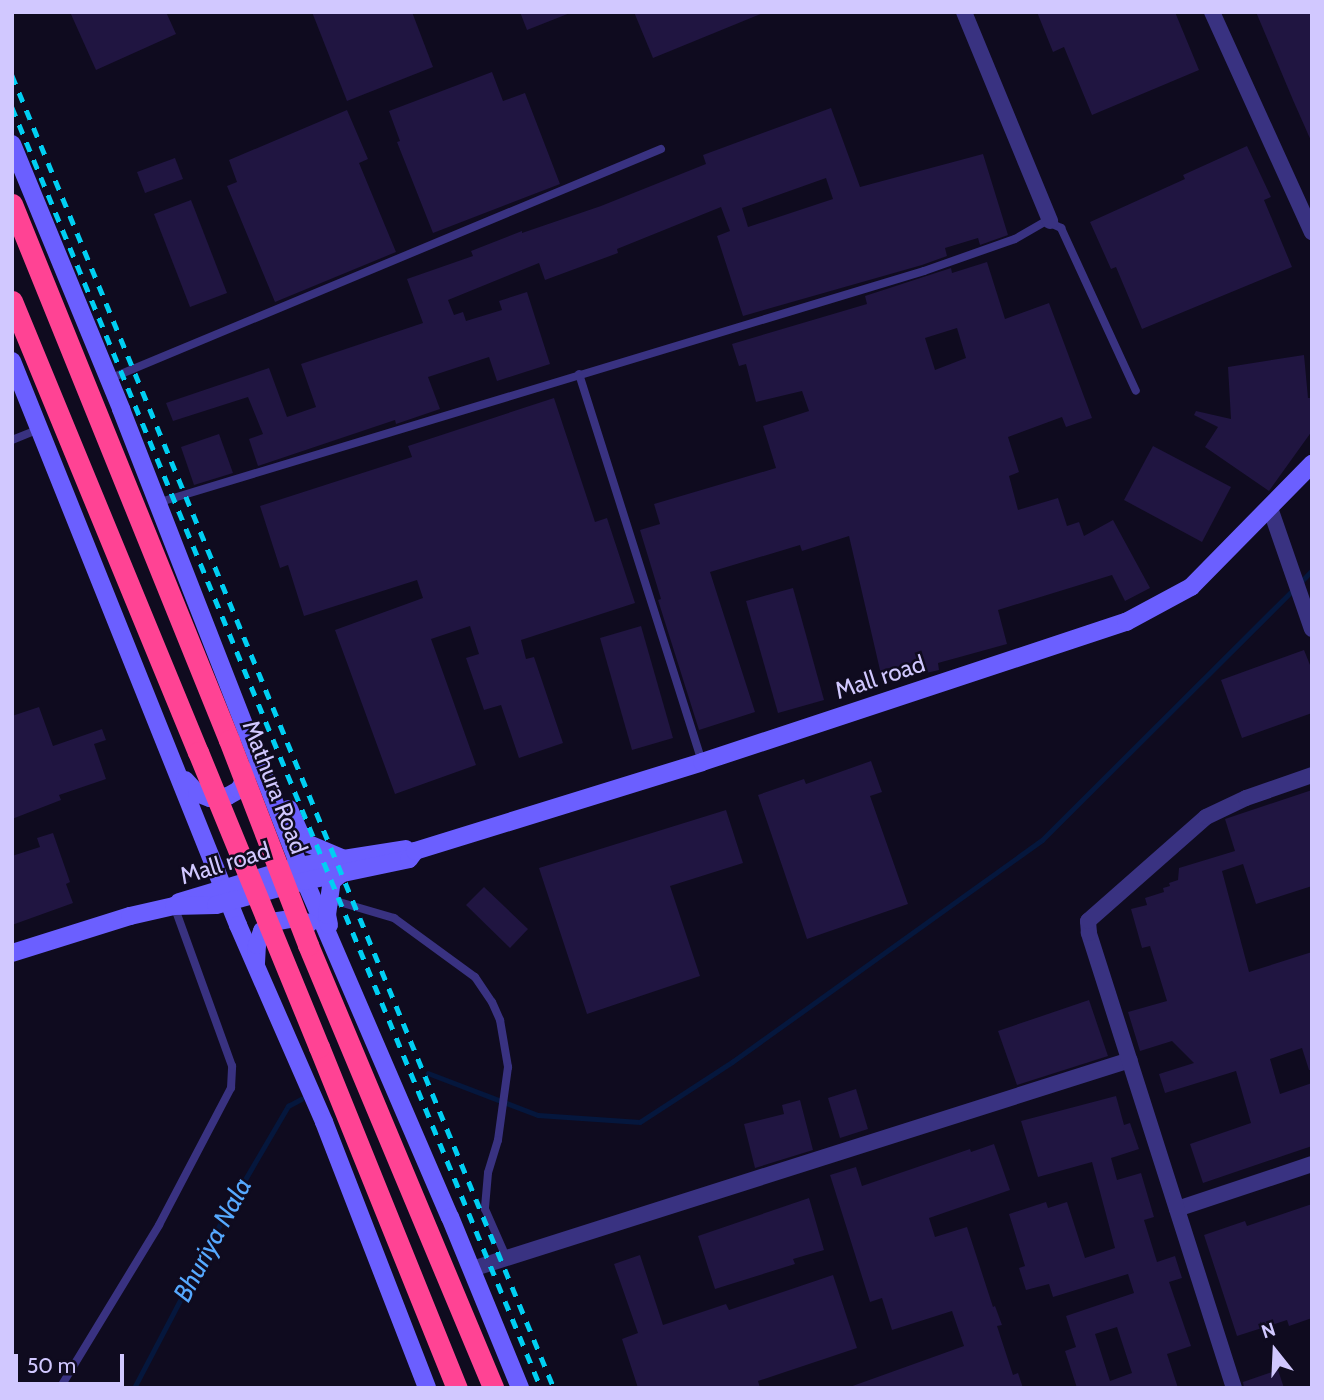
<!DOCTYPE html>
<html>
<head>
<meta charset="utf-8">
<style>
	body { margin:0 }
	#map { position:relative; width:1324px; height:1400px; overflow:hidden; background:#0f0b1f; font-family:Cabin,sans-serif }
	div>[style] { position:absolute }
	.stream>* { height:4.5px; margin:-2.25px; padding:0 2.25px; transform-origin:2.25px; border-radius:2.25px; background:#05173d }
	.building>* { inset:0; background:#201541 }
	.lane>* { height:8px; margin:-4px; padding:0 4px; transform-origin:4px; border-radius:4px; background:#393281 }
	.street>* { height:16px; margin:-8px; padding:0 8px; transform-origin:8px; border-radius:8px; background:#393281 }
	.secondary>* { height:18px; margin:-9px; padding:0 9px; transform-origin:9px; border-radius:9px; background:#6b5fff }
	.highway>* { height:21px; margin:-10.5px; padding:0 10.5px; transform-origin:10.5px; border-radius:10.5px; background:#ff4394 }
	.rail>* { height:4.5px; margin-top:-2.25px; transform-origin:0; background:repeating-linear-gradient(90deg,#00cff3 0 10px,transparent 0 19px) }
	.highway-bridge>* { height:21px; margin:-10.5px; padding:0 10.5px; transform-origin:10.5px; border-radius:10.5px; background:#ff4394 }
	span { translate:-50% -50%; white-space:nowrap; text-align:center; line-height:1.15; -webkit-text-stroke:5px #0f0b1f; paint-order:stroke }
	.street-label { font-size:24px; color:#d1c8ff }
	.water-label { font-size:26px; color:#56a9ff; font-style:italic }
	.frame { position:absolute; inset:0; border:14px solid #d1c8ff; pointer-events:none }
	.north { position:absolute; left:1240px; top:1316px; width:70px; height:70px; -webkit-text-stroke:5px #0f0b1f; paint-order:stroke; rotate:342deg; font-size:19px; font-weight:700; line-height:28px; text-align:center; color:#d1c8ff }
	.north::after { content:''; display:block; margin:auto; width:24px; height:32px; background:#d1c8ff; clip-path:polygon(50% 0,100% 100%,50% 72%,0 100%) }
	.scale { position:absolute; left:14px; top:1354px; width:110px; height:32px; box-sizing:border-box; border:4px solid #d1c8ff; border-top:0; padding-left:9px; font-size:21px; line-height:24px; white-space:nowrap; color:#d1c8ff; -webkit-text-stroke:5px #0f0b1f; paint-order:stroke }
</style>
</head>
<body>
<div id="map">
	<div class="stream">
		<div style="left:1300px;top:583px;width:18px;rotate:-47deg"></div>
		<div style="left:428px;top:1073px;width:118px;rotate:20.9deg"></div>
		<div style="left:538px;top:1115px;width:102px;rotate:3.9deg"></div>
		<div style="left:640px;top:1122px;width:110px;rotate:-33.1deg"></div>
		<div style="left:732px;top:1062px;width:381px;rotate:-35.6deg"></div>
		<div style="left:1042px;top:840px;width:356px;rotate:-44.9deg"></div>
		<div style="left:134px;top:1388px;width:204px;rotate:-62.3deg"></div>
		<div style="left:229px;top:1207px;width:117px;rotate:-59.7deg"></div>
		<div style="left:288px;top:1106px;width:15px;rotate:-28deg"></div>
	</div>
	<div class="building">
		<div style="clip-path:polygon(70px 12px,166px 12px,176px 34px,96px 70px)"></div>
		<div style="clip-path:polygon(312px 12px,412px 12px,433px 67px,347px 101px)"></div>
		<div style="clip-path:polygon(520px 12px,570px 12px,570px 13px,527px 30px)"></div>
		<div style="clip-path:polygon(634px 12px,763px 12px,763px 13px,653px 58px)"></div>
		<div style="clip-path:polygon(1037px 12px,1175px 12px,1199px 70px,1092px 115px,1064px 47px,1053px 52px)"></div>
		<div style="clip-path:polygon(1256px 12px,1312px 12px,1312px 143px,1293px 100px)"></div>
		<div style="clip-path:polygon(492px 72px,503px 101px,525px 93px,560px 184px,433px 233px,397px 142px,400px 141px,389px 111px)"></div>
		<div style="clip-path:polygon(evenodd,831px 108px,860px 187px,983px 154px,1008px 235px,980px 245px,978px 238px,945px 248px,947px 256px,922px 265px,743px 316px,717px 236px,730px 231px,721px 207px,617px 249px,618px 253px,545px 280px,539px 263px,448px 300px,454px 315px,463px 312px,466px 321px,502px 310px,499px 301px,527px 292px,550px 364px,497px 381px,489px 357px,428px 377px,440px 409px,396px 424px,395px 420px,258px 466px,249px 439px,263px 434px,248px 397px,173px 421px,166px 403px,269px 368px,287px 417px,316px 407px,301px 364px,423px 323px,407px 279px,473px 256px,471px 251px,522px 231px,522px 233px,601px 206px,706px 164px,703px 155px,831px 108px,826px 178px,833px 199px,748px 227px,742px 208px,826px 178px)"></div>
		<div style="clip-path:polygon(347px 110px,368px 159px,359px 163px,396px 252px,275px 302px,227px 186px,237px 182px,229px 160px)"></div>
		<div style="clip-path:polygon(1247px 146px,1271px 197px,1264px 200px,1292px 267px,1142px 329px,1116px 267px,1111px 269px,1090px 222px,1185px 179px,1183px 175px)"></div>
		<div style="clip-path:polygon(175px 158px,183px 179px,145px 193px,137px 172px)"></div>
		<div style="clip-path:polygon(191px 200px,227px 293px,190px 307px,154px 214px)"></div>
		<div style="clip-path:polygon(evenodd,987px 262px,1005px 319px,1049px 303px,1092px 418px,1066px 427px,1062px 417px,1008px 437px,1019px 472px,1009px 476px,1018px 510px,1058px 498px,1067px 526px,1079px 522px,1084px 536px,1113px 520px,1150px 588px,1125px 601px,1112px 575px,998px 610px,1007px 644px,938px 663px,939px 670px,883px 683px,849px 536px,802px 551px,800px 545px,710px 572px,755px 712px,699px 730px,658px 600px,661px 599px,640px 530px,660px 524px,654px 504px,776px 468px,763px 426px,809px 411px,802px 391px,756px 402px,746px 364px,739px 366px,732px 344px,867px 304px,865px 296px,951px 268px,952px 273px,987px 262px,957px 328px,966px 358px,935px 370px,925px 338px,957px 328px)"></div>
		<div style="clip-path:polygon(1304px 355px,1308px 398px,1312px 398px,1312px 431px,1269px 491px,1205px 447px,1218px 427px,1194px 415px,1196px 411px,1231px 419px,1228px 367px)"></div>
		<div style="clip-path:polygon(554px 398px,595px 522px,607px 518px,635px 603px,521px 640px,526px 659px,534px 657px,563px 743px,519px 758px,501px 705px,484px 710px,466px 658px,479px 654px,470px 626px,431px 639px,476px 765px,395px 794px,335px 630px,423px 598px,417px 580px,304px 616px,288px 565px,280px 568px,260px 506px,412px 457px,408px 446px)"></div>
		<div style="clip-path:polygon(219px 434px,233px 473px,194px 485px,181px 447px)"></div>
		<div style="clip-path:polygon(1153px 446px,1231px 487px,1202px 542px,1124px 500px)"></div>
		<div style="clip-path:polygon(793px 588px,824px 700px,778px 713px,746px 601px)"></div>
		<div style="clip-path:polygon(641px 626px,673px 738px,632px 750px,600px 638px)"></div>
		<div style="clip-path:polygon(1304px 650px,1312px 670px,1312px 713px,1242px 738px,1221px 680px)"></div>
		<div style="clip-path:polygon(39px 707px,53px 746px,102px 729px,106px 740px,94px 744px,106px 779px,59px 795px,61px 800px,12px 819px,12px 716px)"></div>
		<div style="clip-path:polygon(871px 761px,882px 792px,870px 796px,908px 904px,807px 939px,758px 795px,804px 779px,806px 784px)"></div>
		<div style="clip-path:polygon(1312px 790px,1312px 886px,1256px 904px,1243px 864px,1222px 871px,1249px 972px,1312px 952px,1312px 1070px,1309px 1070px,1302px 1048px,1270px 1059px,1280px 1094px,1312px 1083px,1312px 1146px,1203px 1183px,1190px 1144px,1251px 1123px,1236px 1071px,1165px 1093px,1159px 1074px,1194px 1063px,1172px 1041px,1140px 1051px,1128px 1012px,1167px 1001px,1150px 946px,1142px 948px,1131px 909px,1147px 905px,1145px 898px,1164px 892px,1163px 888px,1170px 886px,1169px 883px,1178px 880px,1179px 868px,1235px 851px,1225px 819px)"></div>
		<div style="clip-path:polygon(726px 810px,743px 863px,670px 886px,700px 976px,587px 1014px,539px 868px)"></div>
		<div style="clip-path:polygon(53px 833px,70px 882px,66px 884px,73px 903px,12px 925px,12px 856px,40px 847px,37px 838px)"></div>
		<div style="clip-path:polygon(484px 887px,528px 929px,510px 948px,466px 905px)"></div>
		<div style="clip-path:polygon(1089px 1000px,1108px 1056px,1017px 1085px,998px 1031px)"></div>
		<div style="clip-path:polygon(856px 1089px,868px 1129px,840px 1138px,828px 1098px)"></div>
		<div style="clip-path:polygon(evenodd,1116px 1096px,1124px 1125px,1130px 1123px,1139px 1149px,1111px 1158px,1117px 1180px,1141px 1173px,1154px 1217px,1144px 1220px,1157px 1262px,1175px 1256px,1182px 1278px,1169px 1282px,1191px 1346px,1167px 1354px,1178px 1388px,1077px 1388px,1065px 1351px,1076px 1347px,1066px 1316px,1134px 1293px,1128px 1274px,1053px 1297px,1049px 1284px,1026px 1290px,1019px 1268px,1025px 1266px,1009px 1214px,1046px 1202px,1048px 1208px,1067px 1202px,1085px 1258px,1115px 1248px,1092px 1162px,1038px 1177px,1021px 1121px,1116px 1096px,1117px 1327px,1132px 1373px,1110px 1381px,1095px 1334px,1117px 1327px)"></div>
		<div style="clip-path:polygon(800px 1100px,813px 1150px,755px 1168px,744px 1124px,784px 1114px,782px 1105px)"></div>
		<div style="clip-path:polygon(994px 1144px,1010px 1190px,929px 1218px,935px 1237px,967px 1227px,993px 1307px,995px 1306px,1002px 1325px,997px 1326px,1013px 1375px,1018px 1373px,1023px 1388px,847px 1388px,964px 1346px,952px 1311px,892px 1330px,882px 1298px,870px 1302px,830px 1175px,856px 1167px,862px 1186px,970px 1149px,971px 1152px)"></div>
		<div style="clip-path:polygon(809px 1198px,824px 1250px,793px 1259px,795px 1264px,715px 1289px,698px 1236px)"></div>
		<div style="clip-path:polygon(1312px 1204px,1312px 1318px,1289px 1326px,1287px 1320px,1237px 1336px,1204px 1235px,1245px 1221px,1247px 1226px)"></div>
		<div style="clip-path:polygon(640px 1255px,663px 1325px,726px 1304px,729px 1310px,833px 1275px,857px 1348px,758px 1381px,760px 1388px,638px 1388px,622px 1339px,638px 1333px,614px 1264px)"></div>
		<div style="clip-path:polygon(1278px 1370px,1284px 1388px,1244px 1388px,1243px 1382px)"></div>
	</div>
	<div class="lane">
		<div style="left:579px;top:374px;width:407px;rotate:72.4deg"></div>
		<div style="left:109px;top:379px;width:598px;rotate:-22.62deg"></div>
		<div style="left:12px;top:440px;width:29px;rotate:-22deg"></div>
		<div style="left:157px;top:503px;width:801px;rotate:-16.83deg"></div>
		<div style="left:924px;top:271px;width:96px;rotate:-19.4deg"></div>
		<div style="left:1015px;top:239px;width:36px;rotate:-30deg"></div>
		<div style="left:1046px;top:221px;width:17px;rotate:25deg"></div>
		<div style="left:1061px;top:228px;width:179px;rotate:65.3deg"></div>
		<div style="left:329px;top:899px;width:68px;rotate:16.3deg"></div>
		<div style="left:394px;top:918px;width:100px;rotate:36.1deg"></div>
		<div style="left:475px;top:977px;width:30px;rotate:56deg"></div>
		<div style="left:492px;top:1002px;width:20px;rotate:66deg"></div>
		<div style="left:500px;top:1020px;width:48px;rotate:80.3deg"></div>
		<div style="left:508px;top:1067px;width:74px;rotate:97.8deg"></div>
		<div style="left:498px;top:1140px;width:34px;rotate:107deg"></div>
		<div style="left:488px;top:1173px;width:36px;rotate:95deg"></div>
		<div style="left:485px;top:1209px;width:55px;rotate:66.3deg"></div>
		<div style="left:60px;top:1388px;width:191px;rotate:-58.7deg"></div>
		<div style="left:159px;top:1225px;width:155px;rotate:-62.3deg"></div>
		<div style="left:231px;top:1088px;width:22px;rotate:-87deg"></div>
		<div style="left:232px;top:1066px;width:170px;rotate:-109.9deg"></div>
	</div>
	<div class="street">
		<div style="left:964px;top:12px;width:226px;rotate:67.6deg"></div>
		<div style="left:1212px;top:12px;width:242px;rotate:65.6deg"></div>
		<div style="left:1270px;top:508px;width:128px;rotate:70.9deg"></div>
		<div style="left:1177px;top:1209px;width:142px;rotate:-18.4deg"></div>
		<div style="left:472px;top:1269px;width:690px;rotate:-17.62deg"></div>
		<div style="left:1234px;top:1388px;width:478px;rotate:-107.7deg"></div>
		<div style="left:1089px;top:933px;width:12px;rotate:-95deg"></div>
		<div style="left:1088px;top:921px;width:157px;rotate:-41.4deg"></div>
		<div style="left:1206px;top:817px;width:44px;rotate:-25.4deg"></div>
		<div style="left:1246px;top:798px;width:70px;rotate:-19.2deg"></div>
	</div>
	<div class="secondary">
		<div style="left:12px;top:144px;width:287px;rotate:67.6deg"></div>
		<div style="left:121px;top:409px;width:507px;rotate:68.7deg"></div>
		<div style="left:305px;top:881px;width:366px;rotate:66.7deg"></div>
		<div style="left:450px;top:1217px;width:185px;rotate:67.7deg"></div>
		<div style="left:12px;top:361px;width:608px;rotate:68.16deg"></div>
		<div style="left:238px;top:925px;width:215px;rotate:66.4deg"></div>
		<div style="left:324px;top:1122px;width:285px;rotate:68.8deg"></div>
		<div style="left:185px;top:780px;width:18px;rotate:47deg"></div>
		<div style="left:197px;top:793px;width:14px;rotate:21deg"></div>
		<div style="left:210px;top:798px;width:18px;rotate:-6deg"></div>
		<div style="left:228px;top:796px;width:13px;rotate:-29deg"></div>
		<div style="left:239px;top:790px;width:21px;rotate:-62deg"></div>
		<div style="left:289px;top:809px;width:36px;rotate:66deg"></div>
		<div style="left:304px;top:842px;width:43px;rotate:23deg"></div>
		<div style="left:179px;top:902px;width:125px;rotate:-16.7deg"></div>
		<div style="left:299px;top:866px;width:108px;rotate:-9deg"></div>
		<div style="left:329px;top:925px;width:10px;rotate:-101deg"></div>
		<div style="left:327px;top:915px;width:34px;rotate:-82deg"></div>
		<div style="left:332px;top:881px;width:13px;rotate:-39deg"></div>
		<div style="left:12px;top:953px;width:124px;rotate:-17.4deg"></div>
		<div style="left:130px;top:916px;width:45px;rotate:-12.8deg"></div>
		<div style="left:174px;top:906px;width:42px;rotate:-1.4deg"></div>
		<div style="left:216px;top:905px;width:92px;rotate:-15.1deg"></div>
		<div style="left:305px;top:881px;width:106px;rotate:-11.9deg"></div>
		<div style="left:409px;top:859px;width:10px;rotate:-53deg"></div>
		<div style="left:415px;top:851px;width:300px;rotate:-17.2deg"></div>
		<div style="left:702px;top:762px;width:447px;rotate:-18.3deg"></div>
		<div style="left:1126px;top:622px;width:74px;rotate:-28.3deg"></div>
		<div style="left:1191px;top:587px;width:173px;rotate:-45.5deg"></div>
		<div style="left:256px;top:963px;width:18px;rotate:-87deg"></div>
		<div style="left:257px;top:945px;width:15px;rotate:-70deg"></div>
		<div style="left:262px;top:931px;width:19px;rotate:-32deg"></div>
		<div style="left:278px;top:921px;width:13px;rotate:-9deg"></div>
		<div style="left:291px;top:919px;width:19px;rotate:12deg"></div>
	</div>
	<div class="highway">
		<div style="left:12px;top:204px;width:578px;rotate:67.96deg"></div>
		<div style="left:12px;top:301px;width:488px;rotate:67.6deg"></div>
		<div style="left:308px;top:945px;width:480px;rotate:67.3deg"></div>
		<div style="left:319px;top:1047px;width:368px;rotate:68deg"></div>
	</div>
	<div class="rail">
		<div style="left:12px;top:75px;width:1420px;rotate:67.57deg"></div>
		<div style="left:12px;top:107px;width:1386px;rotate:67.56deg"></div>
	</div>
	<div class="highway-bridge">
		<div style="left:229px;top:740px;width:220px;rotate:68.9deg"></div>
		<div style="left:198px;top:752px;width:319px;rotate:67.7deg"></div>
	</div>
	<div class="street-label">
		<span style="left:880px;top:677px;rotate:-18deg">Mall road</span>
		<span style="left:275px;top:787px;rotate:69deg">Mathura Road</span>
		<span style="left:225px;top:863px;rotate:-17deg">Mall road</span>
	</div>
	<div class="water-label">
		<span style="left:213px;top:1240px;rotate:-62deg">Bhuriya Nala</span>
	</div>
	<div class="frame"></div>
	<div class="north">N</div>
	<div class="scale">50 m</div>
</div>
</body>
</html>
